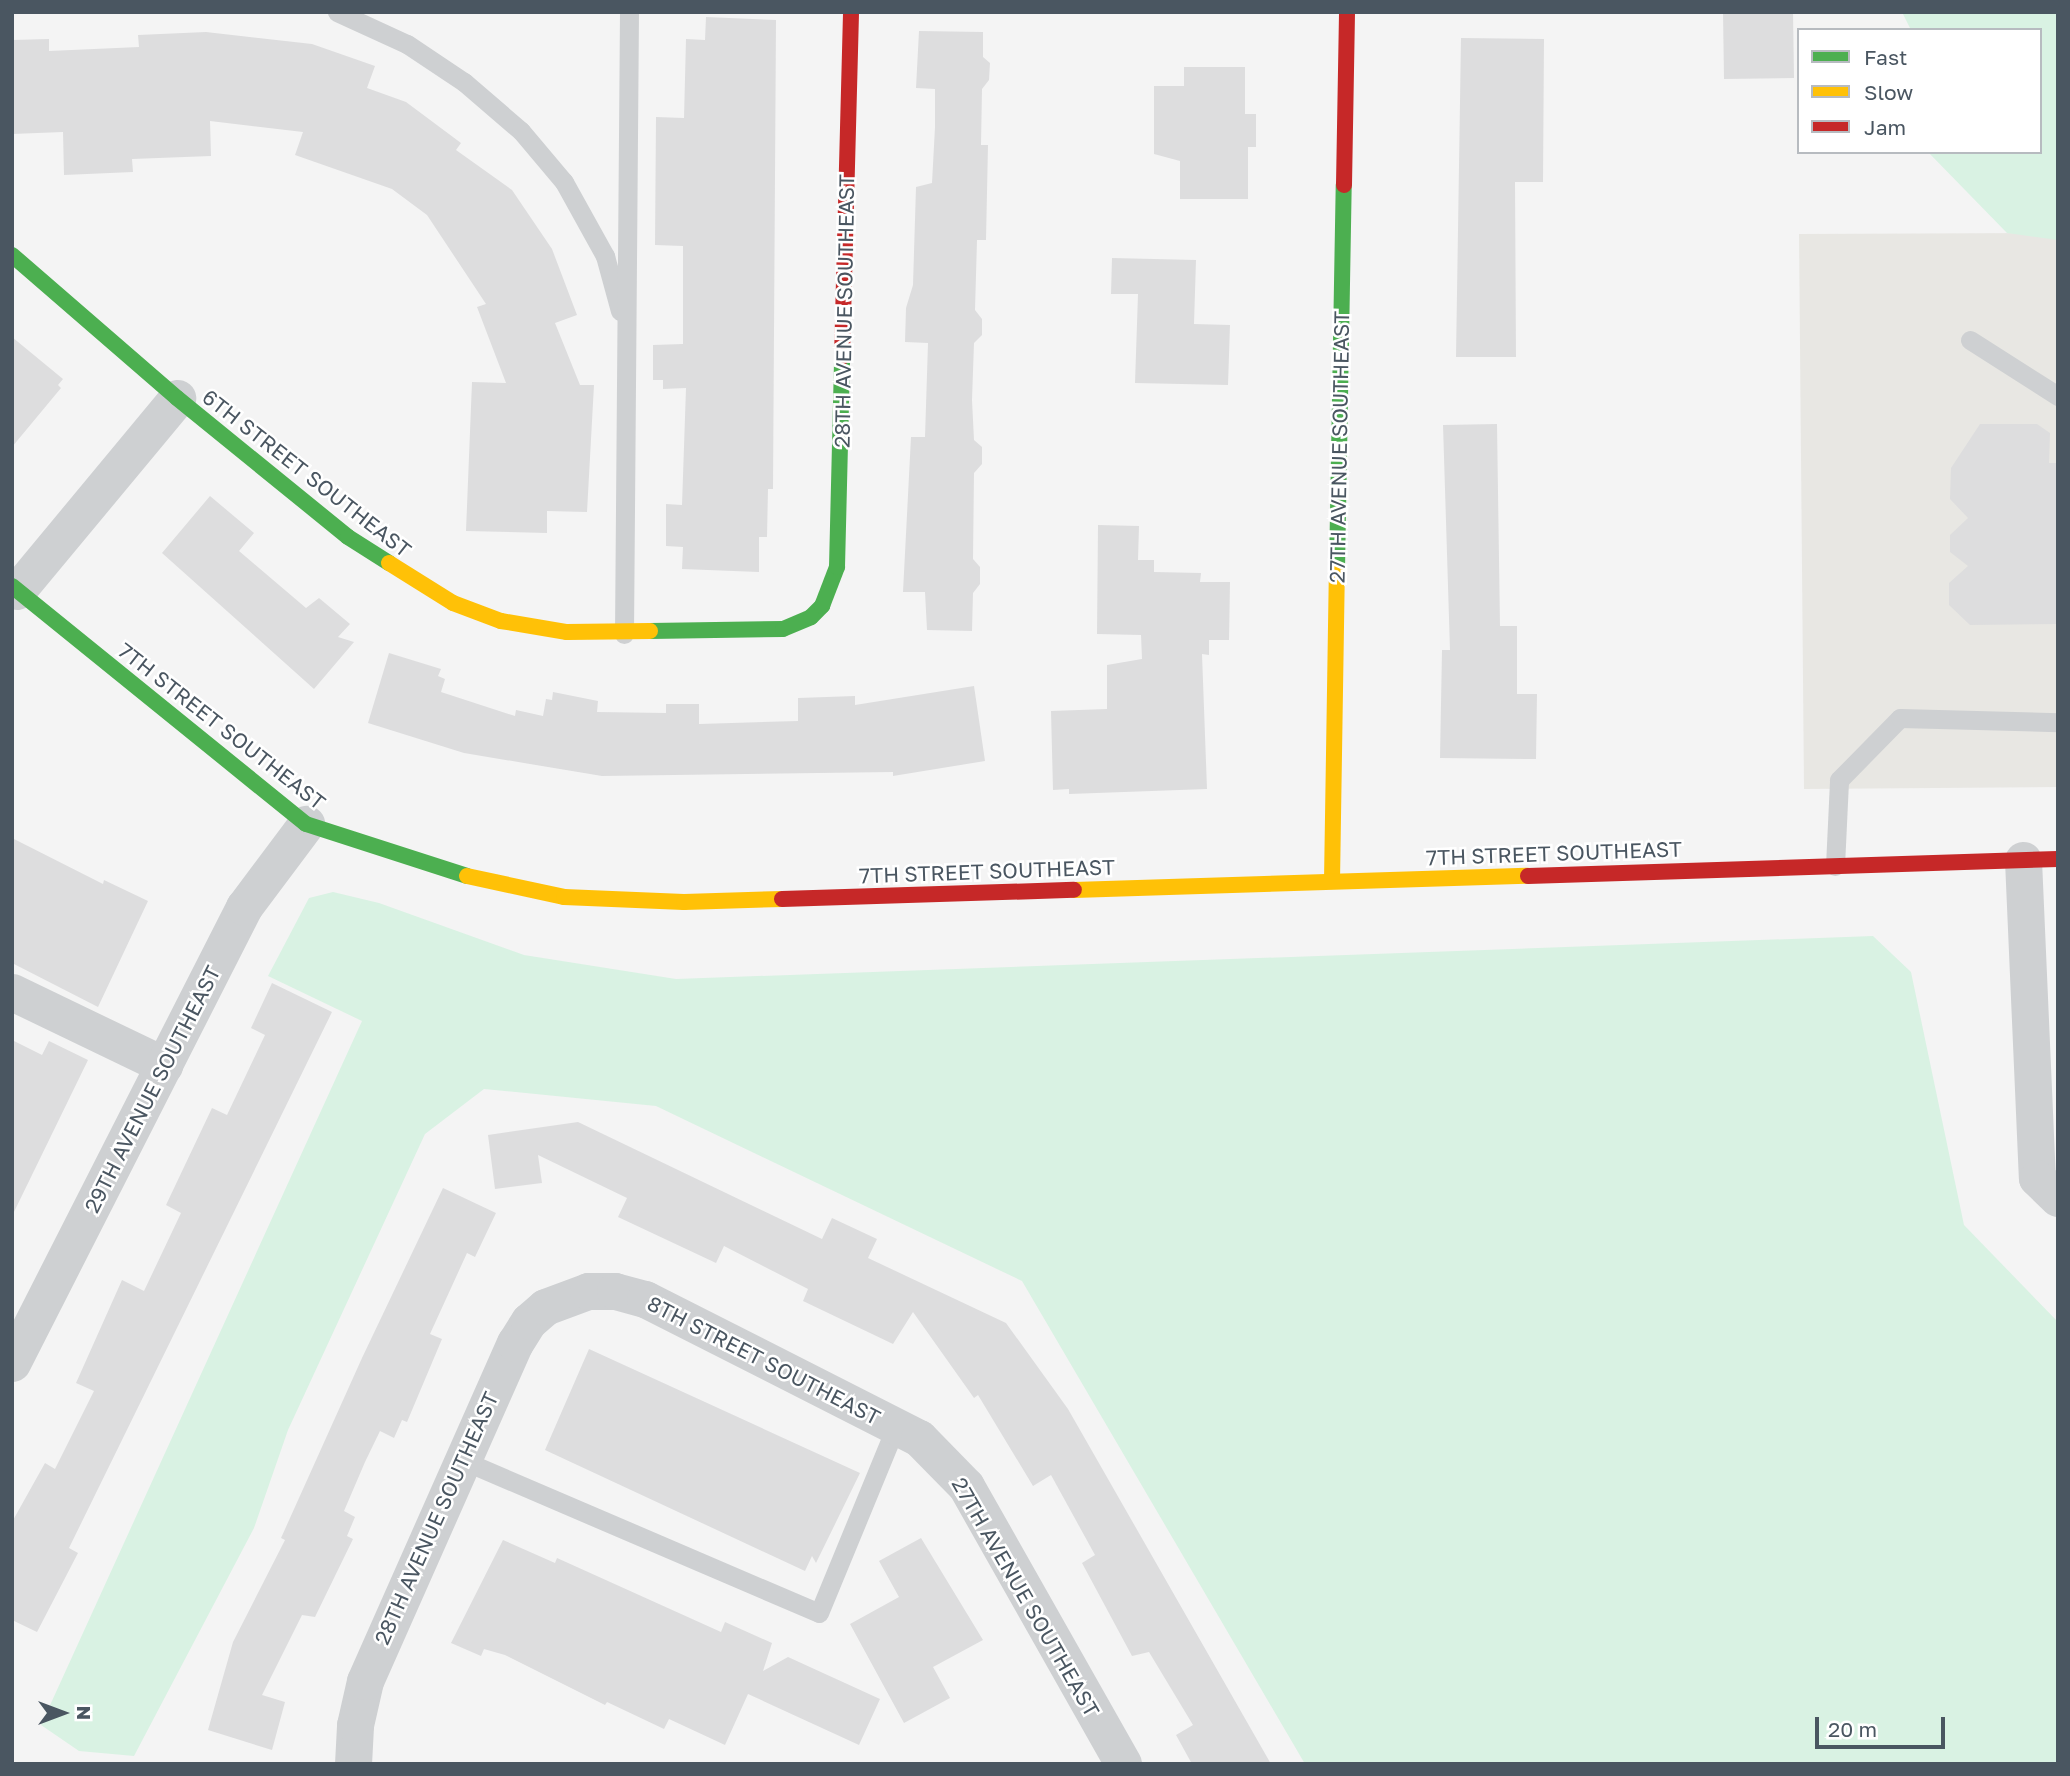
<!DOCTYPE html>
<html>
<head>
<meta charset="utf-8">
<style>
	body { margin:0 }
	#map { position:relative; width:2070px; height:1776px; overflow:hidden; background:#f4f4f4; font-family:"Golos Text",sans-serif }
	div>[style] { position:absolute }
	.commercial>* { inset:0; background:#e8e7e3 }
	.green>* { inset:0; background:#d9f2e3 }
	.building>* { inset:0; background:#ddddde }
	.lane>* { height:19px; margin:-9.5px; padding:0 9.5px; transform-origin:9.5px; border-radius:9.5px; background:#ced0d2 }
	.street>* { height:37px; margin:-18.5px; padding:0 18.5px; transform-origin:18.5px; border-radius:18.5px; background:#ced0d2 }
	.fast>* { height:16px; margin:-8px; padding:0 8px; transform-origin:8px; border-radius:8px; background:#4caf50 }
	.slow>* { height:16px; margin:-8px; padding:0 8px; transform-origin:8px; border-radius:8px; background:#ffc107 }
	.jam>* { height:16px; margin:-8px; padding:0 8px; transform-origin:8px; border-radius:8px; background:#c62828 }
	span { translate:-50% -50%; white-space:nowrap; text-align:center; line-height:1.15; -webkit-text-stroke:5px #fff; paint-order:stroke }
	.street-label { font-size:21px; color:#4a5661 }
	.frame { position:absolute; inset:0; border:14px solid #4a5661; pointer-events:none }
	.legend { position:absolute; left:1797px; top:28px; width:245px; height:126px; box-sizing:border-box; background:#fff; border:2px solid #b7bbc0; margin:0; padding:9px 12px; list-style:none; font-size:21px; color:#4a5661 }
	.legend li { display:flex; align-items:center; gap:14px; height:35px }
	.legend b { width:35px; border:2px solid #b7bbc0 }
	.north { position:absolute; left:28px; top:1678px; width:70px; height:70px; -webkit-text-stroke:5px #fff; paint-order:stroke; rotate:90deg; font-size:19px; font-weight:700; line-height:28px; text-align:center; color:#4a5661 }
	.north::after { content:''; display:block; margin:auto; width:24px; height:32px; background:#4a5661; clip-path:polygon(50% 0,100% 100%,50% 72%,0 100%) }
	.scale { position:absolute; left:1815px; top:1717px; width:130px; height:32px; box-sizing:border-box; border:4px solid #4a5661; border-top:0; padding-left:9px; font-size:21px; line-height:24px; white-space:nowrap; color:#4a5661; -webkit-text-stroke:5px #fff; paint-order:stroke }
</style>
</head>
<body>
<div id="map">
	<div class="commercial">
		<div style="clip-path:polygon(2058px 233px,2058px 787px,1804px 789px,1799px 234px)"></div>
	</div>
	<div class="green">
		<div style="clip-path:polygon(1902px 12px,2058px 12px,2058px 240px,2007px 233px,1928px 152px,2040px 152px,2040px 30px,1911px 30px)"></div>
		<div style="clip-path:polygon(333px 892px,379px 903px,524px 955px,676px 979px,1873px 936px,1911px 972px,1964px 1225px,2058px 1322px,2058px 1764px,1305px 1764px,1022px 1281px,656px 1106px,484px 1089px,425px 1134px,288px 1430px,254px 1528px,134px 1756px,79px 1751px,41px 1725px,362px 1021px,268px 976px,309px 898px)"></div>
	</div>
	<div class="building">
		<div style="clip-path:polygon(1723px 12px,1793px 12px,1794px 78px,1724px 79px)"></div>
		<div style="clip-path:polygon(706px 17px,776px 20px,773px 489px,768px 489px,767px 537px,759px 537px,759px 572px,682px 569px,683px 547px,666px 546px,666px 504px,682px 505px,686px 388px,663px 389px,663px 380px,653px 380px,653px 345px,683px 344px,683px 246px,655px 245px,656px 117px,684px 118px,686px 39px,705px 40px)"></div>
		<div style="clip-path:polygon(919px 31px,983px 32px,983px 57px,990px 63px,989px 80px,982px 89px,981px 145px,988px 145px,986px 240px,977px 240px,975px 310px,982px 319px,982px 335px,974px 343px,972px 400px,974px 440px,982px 447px,982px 464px,974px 473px,973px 559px,980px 567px,980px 584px,973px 593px,972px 631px,927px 630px,925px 592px,903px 592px,911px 437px,925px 437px,928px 343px,905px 342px,906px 308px,913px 285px,916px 187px,932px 183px,935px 127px,935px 89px,916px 88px)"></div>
		<div style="clip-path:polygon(206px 32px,312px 44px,375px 66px,367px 88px,406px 102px,461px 143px,456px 150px,512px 190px,552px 249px,577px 315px,555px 323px,580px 385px,594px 385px,587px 512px,547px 511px,547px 533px,466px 531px,472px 382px,506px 383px,477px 307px,486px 304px,427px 215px,392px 189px,295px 155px,303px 132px,210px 121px,211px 156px,132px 159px,133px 172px,64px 175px,63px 132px,12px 134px,12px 40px,49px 39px,49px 51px,139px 47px,138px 35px)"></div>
		<div style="clip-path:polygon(1461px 38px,1544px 39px,1543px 182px,1515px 182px,1516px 357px,1456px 357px)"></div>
		<div style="clip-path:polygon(1184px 67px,1245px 67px,1245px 114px,1256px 114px,1256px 147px,1248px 147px,1248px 199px,1180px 199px,1180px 161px,1154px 154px,1154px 86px,1184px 86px)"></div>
		<div style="clip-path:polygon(1112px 258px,1196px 260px,1194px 324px,1230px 325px,1228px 385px,1135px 383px,1138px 294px,1111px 294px)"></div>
		<div style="clip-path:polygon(12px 337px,63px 379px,58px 385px,61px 388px,12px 447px)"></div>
		<div style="clip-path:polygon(1497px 424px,1500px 626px,1517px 626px,1517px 694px,1537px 694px,1536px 759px,1440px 758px,1442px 650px,1450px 650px,1443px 425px)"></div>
		<div style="clip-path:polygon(1980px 424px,2037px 424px,2050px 433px,2049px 463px,2058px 463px,2058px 624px,1970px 625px,1949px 605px,1949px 583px,1968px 566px,1950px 552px,1950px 535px,1968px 518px,1950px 499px,1951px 468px)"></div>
		<div style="clip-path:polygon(210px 496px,254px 533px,239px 551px,306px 608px,319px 598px,350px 624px,338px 637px,354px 642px,314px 689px,162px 553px)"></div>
		<div style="clip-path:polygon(1098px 525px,1139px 526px,1138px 560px,1154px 560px,1154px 572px,1201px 573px,1200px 582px,1230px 582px,1229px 640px,1209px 640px,1209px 655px,1202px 654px,1207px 789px,1069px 794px,1069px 789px,1053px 790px,1051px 711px,1107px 709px,1107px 665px,1142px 659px,1141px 635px,1097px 634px)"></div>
		<div style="clip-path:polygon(389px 653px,441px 669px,438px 676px,445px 679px,441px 692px,515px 716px,516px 710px,543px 716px,546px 699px,552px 700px,553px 692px,598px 701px,597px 712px,666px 713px,666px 704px,699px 704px,699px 724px,798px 721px,798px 698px,855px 696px,855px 705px,974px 686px,985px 761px,893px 776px,893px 772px,602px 776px,464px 753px,368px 723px)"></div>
		<div style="clip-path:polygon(12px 838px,103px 884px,104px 880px,148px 901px,98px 1007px,12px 963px)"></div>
		<div style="clip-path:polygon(272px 983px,332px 1012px,69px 1548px,78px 1553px,37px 1632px,12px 1620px,12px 1522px,45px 1463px,55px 1469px,94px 1391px,76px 1383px,122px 1280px,144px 1291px,181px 1213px,166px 1205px,212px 1108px,227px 1115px,265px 1035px,251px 1028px)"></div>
		<div style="clip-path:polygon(12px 1040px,42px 1055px,49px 1041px,88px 1060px,12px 1216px)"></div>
		<div style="clip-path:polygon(578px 1122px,822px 1239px,832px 1218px,877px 1239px,868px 1258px,1006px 1323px,1068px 1409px,1271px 1764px,1192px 1764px,1176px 1735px,1193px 1725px,1149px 1652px,1132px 1656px,1082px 1563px,1095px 1555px,1051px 1475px,1033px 1486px,978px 1395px,974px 1398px,913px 1312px,893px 1344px,803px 1301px,808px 1289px,724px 1246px,716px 1263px,618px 1217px,627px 1198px,538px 1155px,542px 1183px,495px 1189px,488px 1135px)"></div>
		<div style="clip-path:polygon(443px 1188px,496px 1213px,475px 1257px,467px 1253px,430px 1334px,442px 1339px,407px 1422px,402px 1420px,394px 1438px,380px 1431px,365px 1462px,344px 1511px,355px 1517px,347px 1536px,353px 1539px,315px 1617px,302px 1615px,262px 1695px,285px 1702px,272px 1750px,208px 1730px,233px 1642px,285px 1540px,281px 1538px,362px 1358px)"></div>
		<div style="clip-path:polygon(589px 1349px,860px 1473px,816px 1563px,812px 1556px,805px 1571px,545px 1450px)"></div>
		<div style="clip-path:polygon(921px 1538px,983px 1640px,933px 1667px,950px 1698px,904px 1723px,850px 1624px,899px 1597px,879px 1561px)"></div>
		<div style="clip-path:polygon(503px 1540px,555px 1563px,557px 1558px,721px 1632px,725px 1622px,772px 1643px,763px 1671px,788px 1657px,880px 1699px,859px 1745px,748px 1694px,725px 1745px,669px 1719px,664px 1729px,607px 1702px,605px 1705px,505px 1655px,484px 1649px,481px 1656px,451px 1643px)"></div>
	</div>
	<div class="lane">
		<div style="left:337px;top:12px;width:77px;rotate:24.6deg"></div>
		<div style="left:407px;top:44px;width:69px;rotate:33.7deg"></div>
		<div style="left:464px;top:82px;width:75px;rotate:40.7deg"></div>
		<div style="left:521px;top:131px;width:67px;rotate:49.9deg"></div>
		<div style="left:564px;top:182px;width:85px;rotate:61deg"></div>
		<div style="left:605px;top:256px;width:57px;rotate:74.7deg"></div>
		<div style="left:1970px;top:340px;width:104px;rotate:32.5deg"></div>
		<div style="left:624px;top:634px;width:622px;rotate:-89.54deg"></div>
		<div style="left:1835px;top:866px;width:86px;rotate:-87.3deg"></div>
		<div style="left:1839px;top:780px;width:87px;rotate:-45.5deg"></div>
		<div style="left:1900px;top:718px;width:158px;rotate:1.5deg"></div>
		<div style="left:462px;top:1460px;width:388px;rotate:23.2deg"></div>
		<div style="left:819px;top:1613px;width:202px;rotate:-67.6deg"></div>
	</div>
	<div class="street">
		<div style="left:17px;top:591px;width:251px;rotate:-50.3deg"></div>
		<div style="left:2023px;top:860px;width:318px;rotate:87.5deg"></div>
		<div style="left:2037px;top:1178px;width:29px;rotate:44deg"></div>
		<div style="left:12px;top:992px;width:169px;rotate:25.7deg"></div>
		<div style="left:12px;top:1363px;width:512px;rotate:-63.03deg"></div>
		<div style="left:244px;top:907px;width:104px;rotate:-53.2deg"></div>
		<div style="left:353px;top:1764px;width:39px;rotate:-87deg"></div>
		<div style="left:355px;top:1725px;width:45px;rotate:-77.2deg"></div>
		<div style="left:365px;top:1681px;width:370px;rotate:-66.1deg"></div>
		<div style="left:515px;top:1343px;width:26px;rotate:-58deg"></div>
		<div style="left:529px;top:1321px;width:21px;rotate:-41deg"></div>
		<div style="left:545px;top:1307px;width:46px;rotate:-20.4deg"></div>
		<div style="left:588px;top:1291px;width:27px"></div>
		<div style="left:615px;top:1291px;width:31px;rotate:15deg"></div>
		<div style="left:645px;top:1299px;width:307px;rotate:26.9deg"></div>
		<div style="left:919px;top:1438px;width:67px;rotate:45.6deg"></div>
		<div style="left:966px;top:1486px;width:319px;rotate:60.5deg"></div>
	</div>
	<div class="fast">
		<div style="left:12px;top:255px;width:218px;rotate:40.9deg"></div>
		<div style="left:177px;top:398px;width:220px;rotate:39.1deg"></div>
		<div style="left:348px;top:537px;width:49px;rotate:32.4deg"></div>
		<div style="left:1337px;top:570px;width:385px;rotate:-89deg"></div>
		<div style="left:12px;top:586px;width:378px;rotate:39deg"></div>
		<div style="left:306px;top:824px;width:169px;rotate:17.9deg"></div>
		<div style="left:650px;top:631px;width:133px;rotate:-0.9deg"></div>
		<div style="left:783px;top:629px;width:30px;rotate:-23deg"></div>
		<div style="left:811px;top:617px;width:16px;rotate:-45deg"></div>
		<div style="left:822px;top:606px;width:42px;rotate:-69deg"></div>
		<div style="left:837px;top:567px;width:210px;rotate:-88.6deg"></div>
	</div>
	<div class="slow">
		<div style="left:389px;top:563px;width:75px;rotate:32deg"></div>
		<div style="left:453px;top:603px;width:51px;rotate:20.6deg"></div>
		<div style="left:501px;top:621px;width:67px;rotate:9.5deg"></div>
		<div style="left:567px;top:632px;width:83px;rotate:-0.7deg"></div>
		<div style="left:467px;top:876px;width:99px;rotate:12.2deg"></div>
		<div style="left:564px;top:897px;width:120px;rotate:2.4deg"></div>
		<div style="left:684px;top:902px;width:98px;rotate:-1.8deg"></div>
		<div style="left:1332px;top:881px;width:311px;rotate:-89.1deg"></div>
		<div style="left:1074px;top:890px;width:454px;rotate:-1.8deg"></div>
	</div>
	<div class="jam">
		<div style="left:1344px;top:185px;width:173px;rotate:-89deg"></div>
		<div style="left:842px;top:357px;width:345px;rotate:-88.5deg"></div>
		<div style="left:1528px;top:876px;width:530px;rotate:-1.84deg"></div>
		<div style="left:782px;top:899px;width:292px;rotate:-1.8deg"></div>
	</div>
	<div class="street-label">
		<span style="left:844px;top:311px;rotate:-89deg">28TH AVENUE SOUTHEAST</span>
		<span style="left:1339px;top:447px;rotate:-89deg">27TH AVENUE SOUTHEAST</span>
		<span style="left:307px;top:473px;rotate:38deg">6TH STREET SOUTHEAST</span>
		<span style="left:222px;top:726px;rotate:38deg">7TH STREET SOUTHEAST</span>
		<span style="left:1554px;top:853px;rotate:-2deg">7TH STREET SOUTHEAST</span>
		<span style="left:987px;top:871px;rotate:-2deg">7TH STREET SOUTHEAST</span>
		<span style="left:152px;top:1089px;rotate:-63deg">29TH AVENUE SOUTHEAST</span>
		<span style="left:764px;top:1360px;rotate:27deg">8TH STREET SOUTHEAST</span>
		<span style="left:436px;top:1518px;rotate:-66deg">28TH AVENUE SOUTHEAST</span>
		<span style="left:1026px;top:1597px;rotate:60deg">27TH AVENUE SOUTHEAST</span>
	</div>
	<div class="frame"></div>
	<ul class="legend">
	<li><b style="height:9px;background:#4caf50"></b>Fast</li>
	<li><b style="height:9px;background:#ffc107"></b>Slow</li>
	<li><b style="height:9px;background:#c62828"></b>Jam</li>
	</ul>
	<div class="north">N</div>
	<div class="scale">20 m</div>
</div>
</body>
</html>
